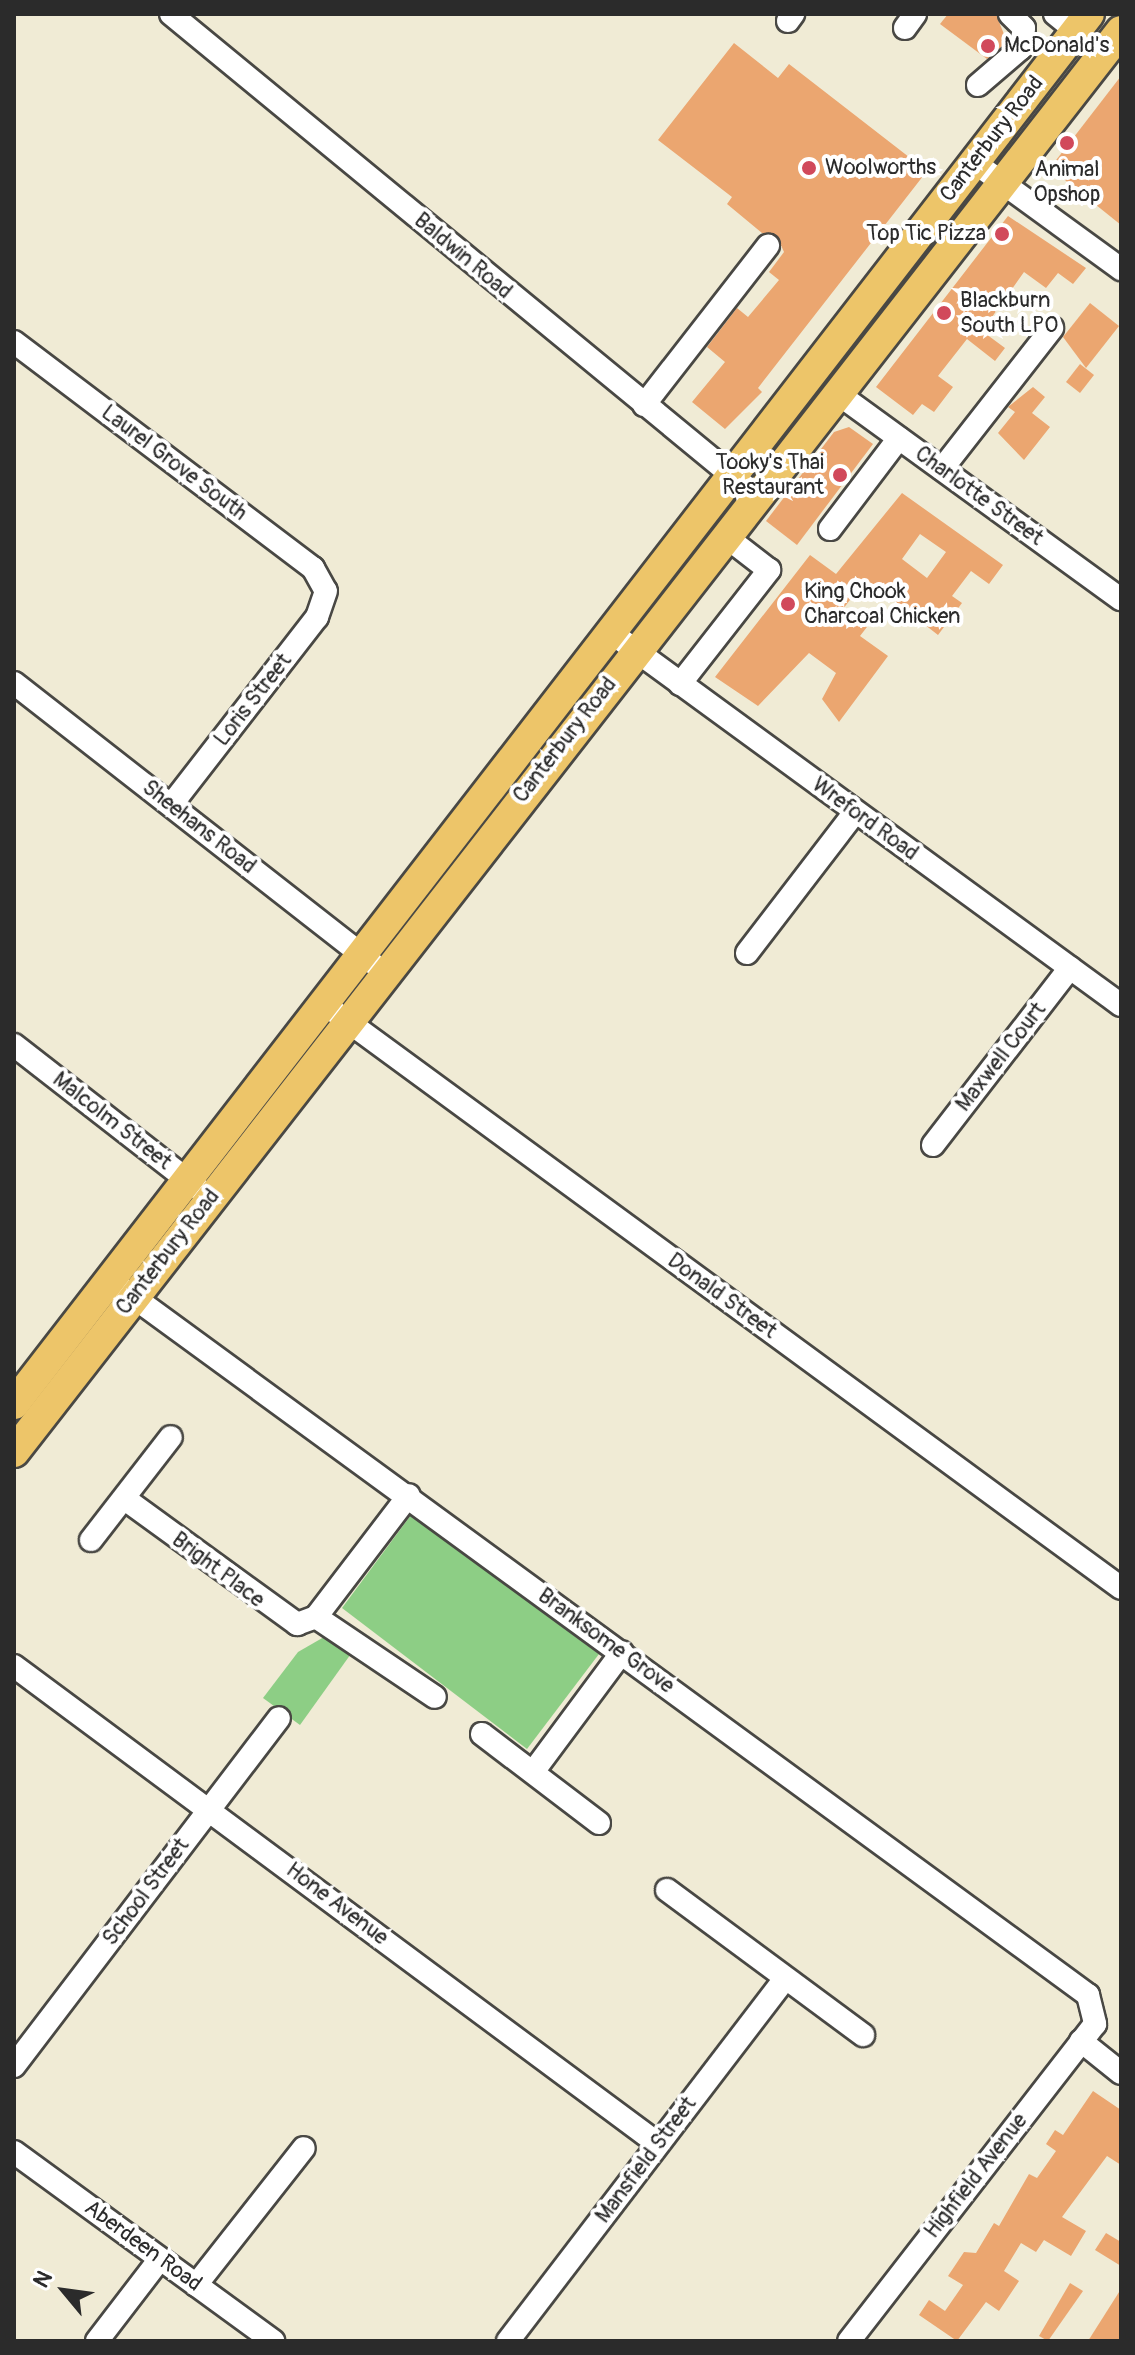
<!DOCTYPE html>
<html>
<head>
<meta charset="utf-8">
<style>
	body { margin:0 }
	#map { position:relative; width:1135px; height:2355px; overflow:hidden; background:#f0ebd5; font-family:Pangolin,sans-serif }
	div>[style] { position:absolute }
	.green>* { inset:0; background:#8dce85 }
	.building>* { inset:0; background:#eba670 }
	.roads { filter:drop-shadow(2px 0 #494844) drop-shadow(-2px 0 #494844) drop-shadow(0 2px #494844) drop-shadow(0 -2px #494844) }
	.minor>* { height:22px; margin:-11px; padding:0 11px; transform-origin:11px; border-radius:11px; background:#fff }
	.major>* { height:30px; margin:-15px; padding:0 15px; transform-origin:15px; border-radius:15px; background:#edc569 }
	.dots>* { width:22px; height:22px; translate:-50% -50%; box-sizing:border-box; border:4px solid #fff; border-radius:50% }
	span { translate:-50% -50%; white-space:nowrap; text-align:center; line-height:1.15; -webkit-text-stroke:8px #fff; paint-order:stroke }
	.poi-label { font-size:22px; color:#2b2b2b }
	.left { translate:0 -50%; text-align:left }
	.right { translate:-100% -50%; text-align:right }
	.street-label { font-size:22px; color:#2b2b2b }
	.frame { position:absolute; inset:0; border:16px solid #2b2b2b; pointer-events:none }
	.north { position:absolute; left:24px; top:2251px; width:80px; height:80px; -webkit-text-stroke:6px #fff; paint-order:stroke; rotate:299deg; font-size:22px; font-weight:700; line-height:32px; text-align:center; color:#2b2b2b }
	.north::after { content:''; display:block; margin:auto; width:28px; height:36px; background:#2b2b2b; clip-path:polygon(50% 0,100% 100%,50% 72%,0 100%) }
</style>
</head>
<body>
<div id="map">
	<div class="green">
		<div style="clip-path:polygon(411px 1515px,599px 1654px,527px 1749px,342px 1608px)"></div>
		<div style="clip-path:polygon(324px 1637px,353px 1651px,300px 1725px,263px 1698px,298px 1652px)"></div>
	</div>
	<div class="building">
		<div style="clip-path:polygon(948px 14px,996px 14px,1007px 42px,987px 59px,940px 24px)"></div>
		<div style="clip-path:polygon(734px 43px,778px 78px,789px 64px,927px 171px,758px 388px,762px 392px,725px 429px,692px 402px,725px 362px,707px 347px,737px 308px,748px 317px,779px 280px,769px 272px,784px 252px,777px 236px,762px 233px,727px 204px,732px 197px,658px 140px)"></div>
		<div style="clip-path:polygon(1121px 76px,1121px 225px,1050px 168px)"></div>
		<div style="clip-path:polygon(1008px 216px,1086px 268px,1073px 284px,1058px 273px,1046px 288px,1024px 272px,982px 331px,1005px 348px,995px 361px,967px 339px,938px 376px,953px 387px,934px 412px,922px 404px,913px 415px,876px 387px)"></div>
		<div style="clip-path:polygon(1090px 303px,1119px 326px,1086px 368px,1063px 337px)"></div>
		<div style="clip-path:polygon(1080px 364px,1094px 375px,1080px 393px,1066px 382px)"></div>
		<div style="clip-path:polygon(1033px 387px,1045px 397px,1032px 413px,1050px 427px,1024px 460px,998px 433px,1015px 412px,1008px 407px)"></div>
		<div style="clip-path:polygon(849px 427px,873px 444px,797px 545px,766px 521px,834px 432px)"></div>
		<div style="clip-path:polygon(evenodd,902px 493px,1003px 565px,989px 584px,971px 571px,952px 596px,962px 603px,938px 635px,866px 579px,843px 609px,867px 627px,860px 636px,888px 656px,839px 722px,822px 699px,836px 673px,809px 653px,758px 706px,715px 677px,810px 555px,836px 574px,902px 493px,920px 534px,946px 552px,927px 578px,902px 559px,920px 534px)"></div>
		<div style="clip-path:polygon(1093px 2091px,1121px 2110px,1121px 2165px,1107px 2156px,1062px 2217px,1086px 2231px,1071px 2256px,1044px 2240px,1036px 2252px,1021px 2243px,1004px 2271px,1019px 2281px,999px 2311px,986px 2302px,957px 2341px,919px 2315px,929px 2300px,945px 2311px,963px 2285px,948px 2276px,964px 2252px,976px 2253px,994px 2223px,999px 2226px,1029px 2174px,1037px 2178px,1056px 2151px,1046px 2144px,1055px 2130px,1063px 2135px)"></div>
		<div style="clip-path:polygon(1106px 2233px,1121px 2242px,1121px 2266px,1095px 2250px)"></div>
		<div style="clip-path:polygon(1070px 2283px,1083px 2291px,1048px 2341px,1039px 2336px)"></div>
		<div style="clip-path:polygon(1121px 2289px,1121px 2341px,1088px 2341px)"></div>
	</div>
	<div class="roads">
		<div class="minor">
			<div style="left:171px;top:14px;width:759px;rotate:39.44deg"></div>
			<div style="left:1055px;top:14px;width:27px;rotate:39deg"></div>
			<div style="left:788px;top:21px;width:9px;rotate:-54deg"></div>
			<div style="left:905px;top:28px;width:17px;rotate:-54deg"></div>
			<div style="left:978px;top:85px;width:55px;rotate:-40.6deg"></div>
			<div style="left:1020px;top:49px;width:21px;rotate:-79deg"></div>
			<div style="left:1024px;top:28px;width:20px;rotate:-135deg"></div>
			<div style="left:974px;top:162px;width:182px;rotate:36.1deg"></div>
			<div style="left:14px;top:342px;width:375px;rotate:37.1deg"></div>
			<div style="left:313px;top:568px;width:26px;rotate:61deg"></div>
			<div style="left:326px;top:591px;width:28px;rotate:109deg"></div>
			<div style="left:317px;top:617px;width:237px;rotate:127.8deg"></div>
			<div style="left:837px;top:393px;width:351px;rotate:36deg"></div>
			<div style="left:644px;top:405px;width:202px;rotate:-52.1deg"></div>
			<div style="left:942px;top:469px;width:179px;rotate:-52deg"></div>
			<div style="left:830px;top:529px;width:114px;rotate:-52.8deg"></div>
			<div style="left:609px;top:631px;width:634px;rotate:36.15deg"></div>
			<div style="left:14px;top:683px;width:454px;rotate:38deg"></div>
			<div style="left:680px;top:684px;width:145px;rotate:-52deg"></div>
			<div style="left:769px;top:570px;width:56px;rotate:-142.3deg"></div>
			<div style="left:747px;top:953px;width:178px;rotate:-52.5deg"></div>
			<div style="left:324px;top:1004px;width:988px;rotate:36.23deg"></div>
			<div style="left:14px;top:1045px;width:234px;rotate:37.9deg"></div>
			<div style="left:933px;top:1145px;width:224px;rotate:-52.3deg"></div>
			<div style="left:121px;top:1288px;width:1198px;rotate:36.17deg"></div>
			<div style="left:1088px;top:1995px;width:30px;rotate:76deg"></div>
			<div style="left:1095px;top:2024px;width:401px;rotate:127.8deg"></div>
			<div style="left:125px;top:1499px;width:213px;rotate:36deg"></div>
			<div style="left:297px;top:1624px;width:20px;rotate:-20deg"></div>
			<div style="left:316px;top:1617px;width:153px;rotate:-52.7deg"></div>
			<div style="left:91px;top:1540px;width:130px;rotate:-52.2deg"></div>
			<div style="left:316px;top:1617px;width:143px;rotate:33.9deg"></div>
			<div style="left:14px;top:1666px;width:802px;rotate:36.58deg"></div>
			<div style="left:482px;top:1734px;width:147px;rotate:37.3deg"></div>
			<div style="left:533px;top:1772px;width:149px;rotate:-53.4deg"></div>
			<div style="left:667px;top:1890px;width:244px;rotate:36.5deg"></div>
			<div style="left:1081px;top:2041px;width:51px;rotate:38.7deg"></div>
			<div style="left:14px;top:2066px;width:437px;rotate:-52.7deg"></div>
			<div style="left:14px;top:2152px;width:321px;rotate:36.1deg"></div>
			<div style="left:196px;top:2285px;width:174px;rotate:-51.8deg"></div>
			<div style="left:97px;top:2341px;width:103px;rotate:-52.5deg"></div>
			<div style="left:508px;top:2341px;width:456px;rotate:-52.6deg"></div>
		</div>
		<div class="major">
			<div style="left:14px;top:1404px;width:1757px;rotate:-52.28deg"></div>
			<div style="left:14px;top:1452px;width:1801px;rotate:-52.08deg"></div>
		</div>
	</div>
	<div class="dots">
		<div style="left:988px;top:46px;background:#d1495b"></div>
		<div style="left:1067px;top:143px;background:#d1495b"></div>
		<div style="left:809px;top:168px;background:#d1495b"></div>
		<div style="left:1002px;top:234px;background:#d1495b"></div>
		<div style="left:944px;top:313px;background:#d1495b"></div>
		<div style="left:840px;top:475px;background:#d1495b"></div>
		<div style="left:788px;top:604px;background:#d1495b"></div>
	</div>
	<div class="poi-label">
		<span class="left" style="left:1004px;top:46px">McDonald's</span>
		<span class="left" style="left:825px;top:168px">Woolworths</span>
		<span style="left:1067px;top:182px">Animal<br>Opshop</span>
		<span class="right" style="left:986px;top:234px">Top Tic Pizza</span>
		<span class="left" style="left:960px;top:313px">Blackburn<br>South LPO</span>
		<span class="right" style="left:824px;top:475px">Tooky's Thai<br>Restaurant</span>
		<span class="left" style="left:804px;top:604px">King Chook<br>Charcoal Chicken</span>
	</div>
	<div class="street-label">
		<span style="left:992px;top:139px;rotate:-52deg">Canterbury Road</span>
		<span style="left:463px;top:256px;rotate:40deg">Baldwin Road</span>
		<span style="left:174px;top:463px;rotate:37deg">Laurel Grove South</span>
		<span style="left:979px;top:496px;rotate:36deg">Charlotte Street</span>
		<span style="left:253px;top:700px;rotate:-52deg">Loris Street</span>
		<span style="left:565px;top:740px;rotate:-52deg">Canterbury Road</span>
		<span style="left:865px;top:819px;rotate:36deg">Wreford Road</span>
		<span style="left:199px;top:827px;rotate:38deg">Sheehans Road</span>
		<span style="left:1001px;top:1057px;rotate:-52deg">Maxwell Court</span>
		<span style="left:112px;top:1121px;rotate:38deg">Malcolm Street</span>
		<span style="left:168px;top:1252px;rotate:-52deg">Canterbury Road</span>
		<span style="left:722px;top:1296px;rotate:36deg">Donald Street</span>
		<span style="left:218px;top:1570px;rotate:37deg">Bright Place</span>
		<span style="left:606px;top:1641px;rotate:36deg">Branksome Grove</span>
		<span style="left:146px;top:1892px;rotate:-53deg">School Street</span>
		<span style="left:337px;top:1904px;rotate:37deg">Hone Avenue</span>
		<span style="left:646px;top:2160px;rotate:-53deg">Mansfield Street</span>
		<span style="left:976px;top:2176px;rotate:-52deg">Highfield Avenue</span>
		<span style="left:143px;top:2246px;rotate:36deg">Aberdeen Road</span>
	</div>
	<div class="frame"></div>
	<div class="north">N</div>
</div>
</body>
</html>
